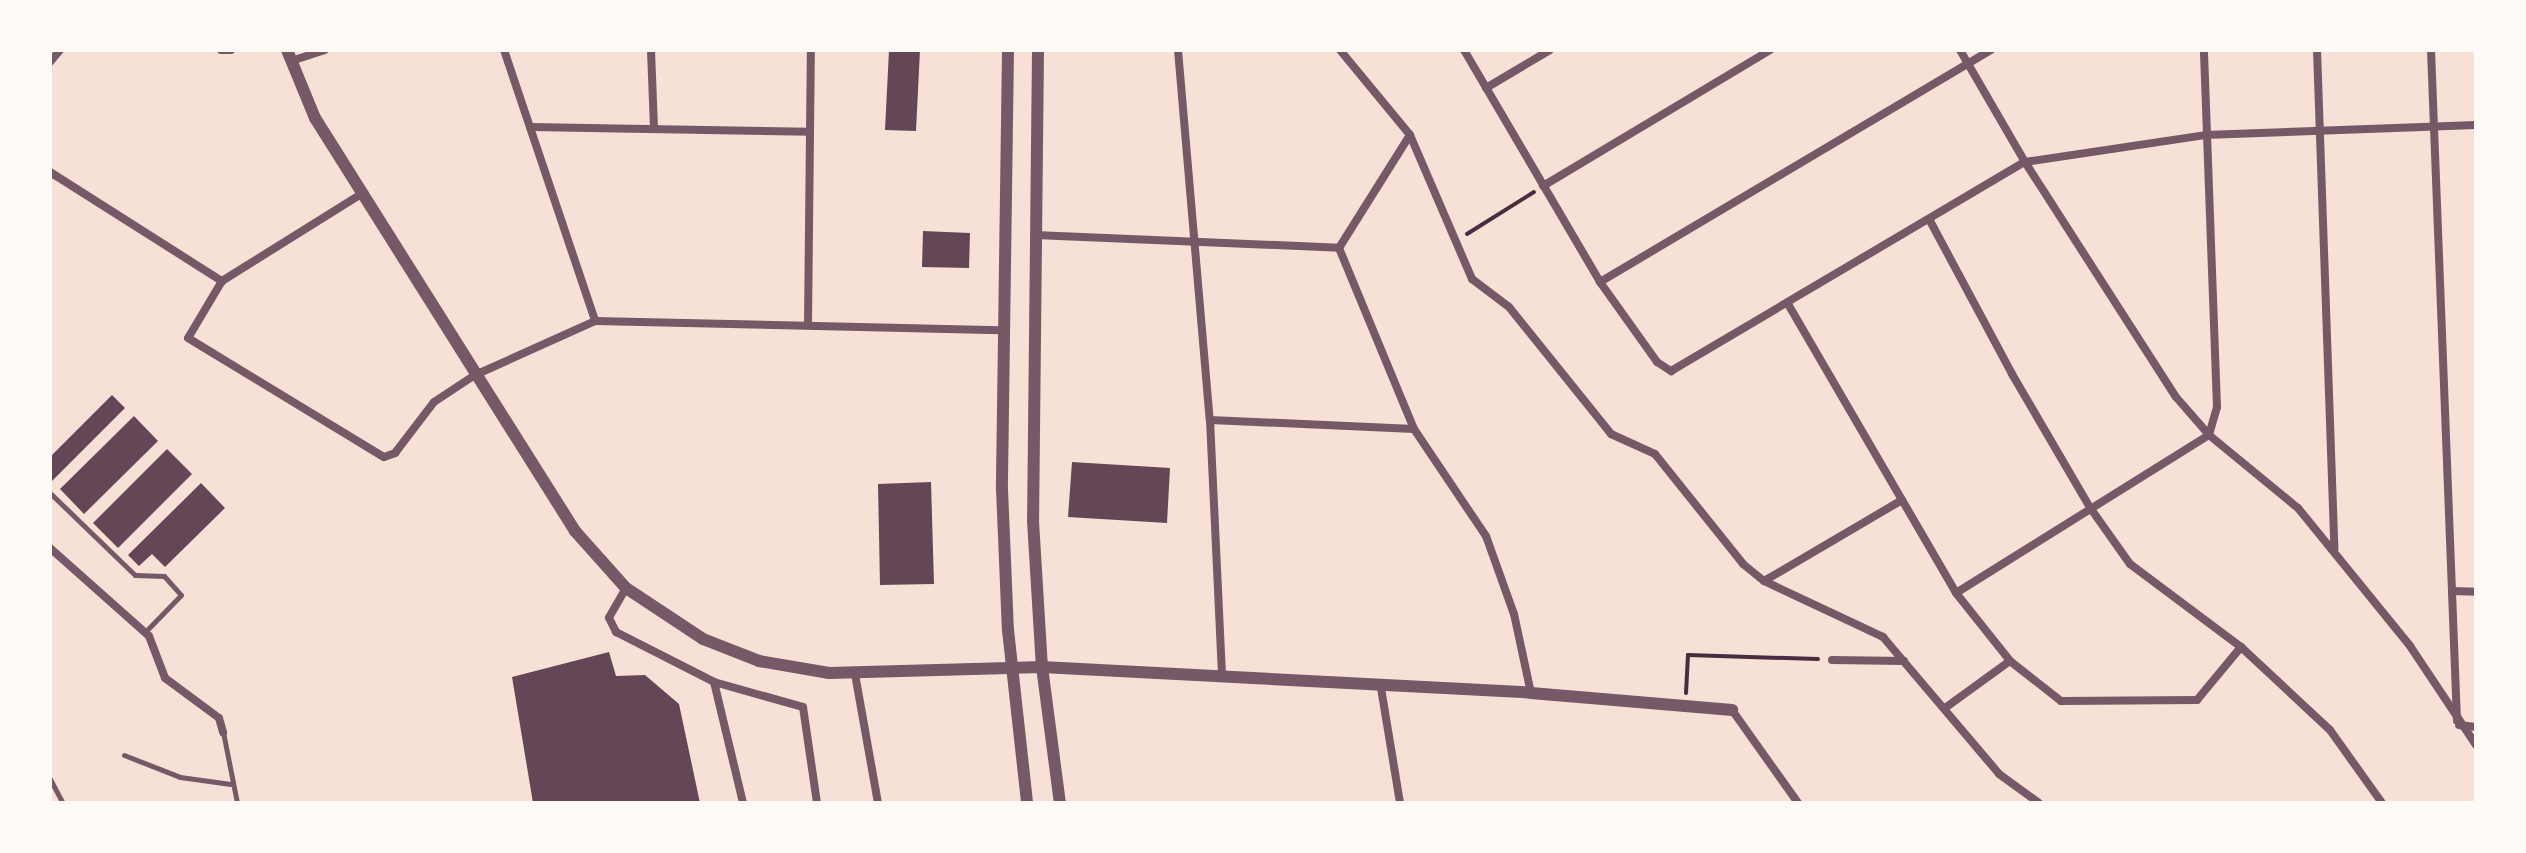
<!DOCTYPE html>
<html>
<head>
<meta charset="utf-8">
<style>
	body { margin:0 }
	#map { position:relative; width:2526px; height:853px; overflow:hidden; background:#f7e1d7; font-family:"Work Sans",sans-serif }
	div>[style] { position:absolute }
	.building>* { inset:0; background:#644757 }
	.path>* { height:4px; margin:-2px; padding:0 2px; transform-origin:2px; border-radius:2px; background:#4a2c40 }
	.service>* { height:5px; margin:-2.5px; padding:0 2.5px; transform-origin:2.5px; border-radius:2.5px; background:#755966 }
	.minor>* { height:8px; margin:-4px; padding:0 4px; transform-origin:4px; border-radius:4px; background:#755966 }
	.tertiary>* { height:12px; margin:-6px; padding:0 6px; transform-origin:6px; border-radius:6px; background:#755966 }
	span { translate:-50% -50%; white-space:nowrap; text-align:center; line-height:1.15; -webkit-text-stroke:6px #fffaf5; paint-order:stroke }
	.frame { position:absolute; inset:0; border:52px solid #fffaf5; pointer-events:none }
</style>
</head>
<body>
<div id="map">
	<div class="building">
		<div style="clip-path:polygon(889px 50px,920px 50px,916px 131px,885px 130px)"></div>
		<div style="clip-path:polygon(923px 231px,970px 233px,969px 268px,922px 267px)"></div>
		<div style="clip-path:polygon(112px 395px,125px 408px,52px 481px,50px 457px)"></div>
		<div style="clip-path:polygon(134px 416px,158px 441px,84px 514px,60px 489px)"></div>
		<div style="clip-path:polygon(167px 449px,192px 474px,118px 548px,93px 523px)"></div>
		<div style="clip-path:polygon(1072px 462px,1170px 468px,1167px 523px,1068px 517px)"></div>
		<div style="clip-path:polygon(931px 482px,934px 584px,880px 585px,878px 484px)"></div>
		<div style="clip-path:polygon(201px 483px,225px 508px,165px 567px,152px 554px,139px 566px,128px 555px)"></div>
		<div style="clip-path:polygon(609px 652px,616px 676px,645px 675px,679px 704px,700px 803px,533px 803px,512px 677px)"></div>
	</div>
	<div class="path">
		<div style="left:1467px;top:234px;width:79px;rotate:-32.1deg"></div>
		<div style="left:1686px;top:693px;width:38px;rotate:-87deg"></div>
		<div style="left:1688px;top:655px;width:130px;rotate:1.8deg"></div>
	</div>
	<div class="service">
		<div style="left:50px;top:493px;width:118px;rotate:44deg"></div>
		<div style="left:135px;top:575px;width:29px;rotate:2deg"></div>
		<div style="left:164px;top:576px;width:25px;rotate:48deg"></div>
		<div style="left:181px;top:595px;width:52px;rotate:134.2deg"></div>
		<div style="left:223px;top:732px;width:72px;rotate:78.8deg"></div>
		<div style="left:124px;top:755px;width:60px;rotate:21.4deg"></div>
		<div style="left:180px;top:777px;width:51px;rotate:7.8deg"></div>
		<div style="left:50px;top:779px;width:27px;rotate:62deg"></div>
	</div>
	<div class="minor">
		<div style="left:221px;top:50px;width:10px"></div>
		<div style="left:504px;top:50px;width:286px;rotate:71.4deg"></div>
		<div style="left:651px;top:50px;width:77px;rotate:87.8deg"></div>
		<div style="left:1178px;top:50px;width:371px;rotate:85.1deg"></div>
		<div style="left:1210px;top:420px;width:258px;rotate:87.3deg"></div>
		<div style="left:1340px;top:50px;width:110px;rotate:50.5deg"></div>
		<div style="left:1410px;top:135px;width:157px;rotate:66.7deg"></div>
		<div style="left:1472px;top:279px;width:46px;rotate:37.1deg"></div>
		<div style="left:1509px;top:307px;width:163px;rotate:51.2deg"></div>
		<div style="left:1611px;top:434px;width:48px;rotate:24.4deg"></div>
		<div style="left:1655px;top:454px;width:141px;rotate:51.3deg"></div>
		<div style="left:1743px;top:564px;width:27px;rotate:39deg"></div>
		<div style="left:1764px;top:581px;width:132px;rotate:25.2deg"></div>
		<div style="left:1883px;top:637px;width:180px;rotate:49.7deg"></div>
		<div style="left:1999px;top:774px;width:49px;rotate:35.9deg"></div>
		<div style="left:1464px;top:50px;width:269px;rotate:59.6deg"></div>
		<div style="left:1600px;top:282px;width:98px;rotate:54.5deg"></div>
		<div style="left:1657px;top:362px;width:17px;rotate:33deg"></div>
		<div style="left:1671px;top:371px;width:411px;rotate:-30.6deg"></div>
		<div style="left:2025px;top:162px;width:182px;rotate:-8.5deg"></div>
		<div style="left:2205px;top:135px;width:271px;rotate:-2.1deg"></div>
		<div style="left:1960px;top:50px;width:129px;rotate:59.9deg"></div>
		<div style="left:2025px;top:162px;width:279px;rotate:57.3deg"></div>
		<div style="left:2176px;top:397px;width:50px;rotate:49deg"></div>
		<div style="left:2209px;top:435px;width:115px;rotate:39.4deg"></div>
		<div style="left:2298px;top:508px;width:178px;rotate:50.9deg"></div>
		<div style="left:2410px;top:646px;width:119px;rotate:56.3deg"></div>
		<div style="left:2317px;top:50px;width:499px;rotate:88deg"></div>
		<div style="left:2431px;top:50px;width:671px;rotate:87.78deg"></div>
		<div style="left:291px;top:61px;width:35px;rotate:-18deg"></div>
		<div style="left:50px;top:62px;width:16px;rotate:-50deg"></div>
		<div style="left:1486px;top:88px;width:74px;rotate:-30.7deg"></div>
		<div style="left:530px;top:127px;width:279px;rotate:1deg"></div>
		<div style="left:50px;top:172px;width:204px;rotate:32.4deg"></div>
		<div style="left:222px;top:281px;width:164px;rotate:-32deg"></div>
		<div style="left:1543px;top:186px;width:265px;rotate:-30.9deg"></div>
		<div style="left:1929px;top:219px;width:176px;rotate:61.8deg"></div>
		<div style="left:2012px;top:374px;width:156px;rotate:59.7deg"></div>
		<div style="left:2091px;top:509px;width:67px;rotate:54.7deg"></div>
		<div style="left:2130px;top:564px;width:139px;rotate:36.8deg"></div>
		<div style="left:2241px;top:647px;width:122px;rotate:43deg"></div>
		<div style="left:2330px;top:730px;width:90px;rotate:54.5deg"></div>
		<div style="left:1035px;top:235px;width:304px;rotate:2.4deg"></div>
		<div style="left:1339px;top:248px;width:196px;rotate:67.5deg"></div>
		<div style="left:1414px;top:429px;width:129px;rotate:56.1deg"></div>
		<div style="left:1486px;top:536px;width:83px;rotate:70.3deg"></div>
		<div style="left:1514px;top:614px;width:81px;rotate:77.9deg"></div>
		<div style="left:1339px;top:248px;width:133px;rotate:-57.9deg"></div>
		<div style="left:222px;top:281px;width:66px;rotate:120.8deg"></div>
		<div style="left:188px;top:338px;width:229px;rotate:31.3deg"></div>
		<div style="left:384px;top:457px;width:12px;rotate:-20deg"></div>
		<div style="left:395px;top:453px;width:64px;rotate:-52.6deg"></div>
		<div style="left:434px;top:402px;width:49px;rotate:-33.4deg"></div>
		<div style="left:475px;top:375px;width:132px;rotate:-24.2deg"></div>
		<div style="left:595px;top:321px;width:405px;rotate:1.3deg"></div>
		<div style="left:1600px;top:282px;width:455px;rotate:-30.7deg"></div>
		<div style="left:1788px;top:304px;width:334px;rotate:59.8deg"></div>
		<div style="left:1956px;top:593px;width:87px;rotate:51.5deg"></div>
		<div style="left:2010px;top:661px;width:65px;rotate:38.1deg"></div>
		<div style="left:2061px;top:701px;width:136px;rotate:-0.4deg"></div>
		<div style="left:2197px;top:700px;width:69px;rotate:-50.3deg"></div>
		<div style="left:808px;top:324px;width:274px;rotate:-89.4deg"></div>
		<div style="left:1210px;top:420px;width:204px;rotate:2.5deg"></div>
		<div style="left:50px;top:548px;width:132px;rotate:41.6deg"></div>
		<div style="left:149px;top:636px;width:45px;rotate:69.1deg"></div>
		<div style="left:165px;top:678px;width:67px;rotate:36.5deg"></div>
		<div style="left:219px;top:718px;width:15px;rotate:74deg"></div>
		<div style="left:1764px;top:581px;width:160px;rotate:-30.4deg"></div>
		<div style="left:626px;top:588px;width:34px;rotate:120deg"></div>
		<div style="left:609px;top:618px;width:16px;rotate:63deg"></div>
		<div style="left:616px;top:632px;width:110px;rotate:27deg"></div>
		<div style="left:714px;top:682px;width:124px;rotate:76.5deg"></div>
		<div style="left:2452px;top:591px;width:24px;rotate:2deg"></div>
		<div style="left:1956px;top:593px;width:298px;rotate:-32deg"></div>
		<div style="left:2209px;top:435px;width:29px;rotate:-74deg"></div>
		<div style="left:2217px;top:407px;width:357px;rotate:-92.1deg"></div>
		<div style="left:1832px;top:660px;width:72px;rotate:0.8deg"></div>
		<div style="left:855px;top:674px;width:131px;rotate:79.9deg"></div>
		<div style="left:714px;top:682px;width:92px;rotate:15.7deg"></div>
		<div style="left:803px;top:707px;width:97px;rotate:81.7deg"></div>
		<div style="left:1381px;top:688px;width:117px;rotate:80.6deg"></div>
		<div style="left:1945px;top:708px;width:80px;rotate:-35.9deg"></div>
		<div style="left:1732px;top:710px;width:114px;rotate:54.6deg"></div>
		<div style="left:2459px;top:725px;width:17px;rotate:7deg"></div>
	</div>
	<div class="tertiary">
		<div style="left:287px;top:50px;width:74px;rotate:67.6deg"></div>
		<div style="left:315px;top:118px;width:488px;rotate:57.8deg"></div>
		<div style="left:575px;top:531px;width:76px;rotate:48.2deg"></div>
		<div style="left:626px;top:588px;width:92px;rotate:33.5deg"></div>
		<div style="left:703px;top:639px;width:60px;rotate:21.4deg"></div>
		<div style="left:759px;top:661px;width:71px;rotate:9.7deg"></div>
		<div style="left:829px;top:673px;width:213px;rotate:-1.6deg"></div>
		<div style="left:1042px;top:667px;width:490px;rotate:3deg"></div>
		<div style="left:1531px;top:693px;width:202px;rotate:4.8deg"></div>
		<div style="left:1008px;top:50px;width:439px;rotate:90.8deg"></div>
		<div style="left:1002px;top:489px;width:141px;rotate:87.6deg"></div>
		<div style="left:1008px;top:630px;width:174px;rotate:83.7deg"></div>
		<div style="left:1038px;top:50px;width:471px;rotate:90.6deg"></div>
		<div style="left:1033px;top:521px;width:146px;rotate:86.5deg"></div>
		<div style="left:1042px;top:667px;width:137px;rotate:82.5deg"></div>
	</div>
	<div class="frame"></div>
</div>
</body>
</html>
